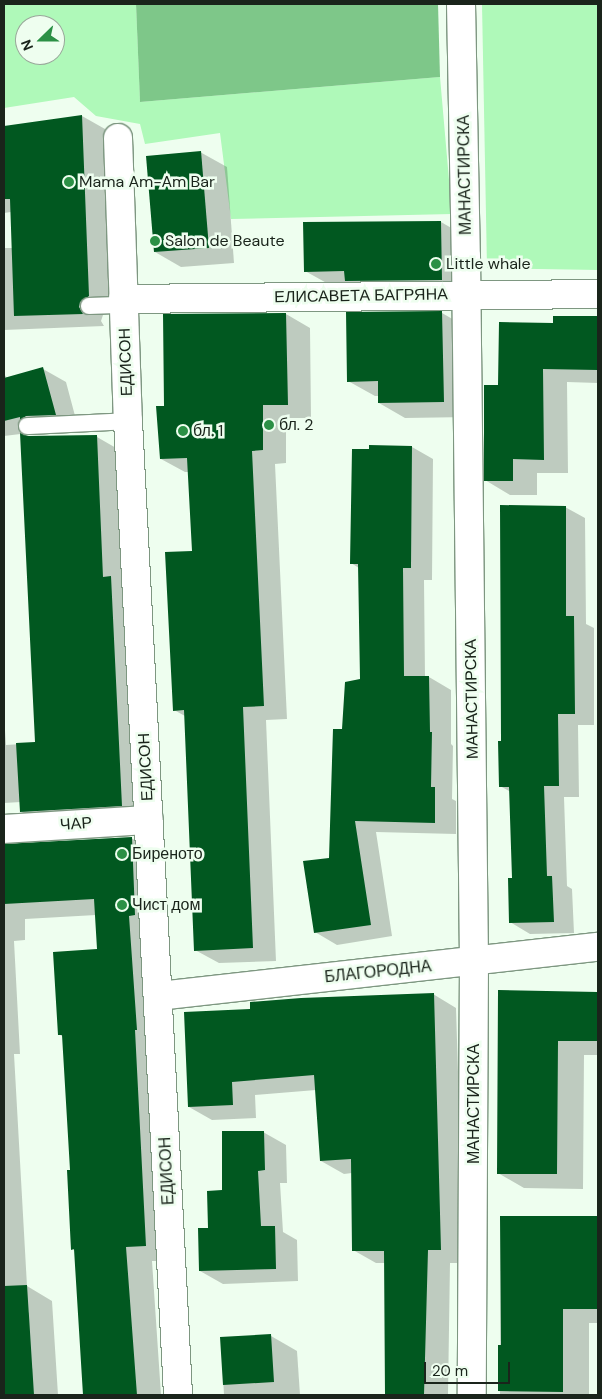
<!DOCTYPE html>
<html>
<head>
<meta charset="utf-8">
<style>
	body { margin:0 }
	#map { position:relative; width:602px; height:1399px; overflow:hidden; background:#eefeef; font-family:"DM Sans",sans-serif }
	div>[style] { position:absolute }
	.green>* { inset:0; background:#aff9b9 }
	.forest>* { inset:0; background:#7ec789 }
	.shadow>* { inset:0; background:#0003 }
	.building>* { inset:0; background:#015820 }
	.roads { filter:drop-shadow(1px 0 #7e9781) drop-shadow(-1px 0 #7e9781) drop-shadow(0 1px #7e9781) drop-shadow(0 -1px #7e9781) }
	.service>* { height:16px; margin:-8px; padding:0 8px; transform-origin:8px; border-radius:8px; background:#fff }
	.minor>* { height:28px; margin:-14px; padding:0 14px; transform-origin:14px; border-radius:14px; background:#fff }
	.dots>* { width:14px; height:14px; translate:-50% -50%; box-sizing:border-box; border:2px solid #eefeef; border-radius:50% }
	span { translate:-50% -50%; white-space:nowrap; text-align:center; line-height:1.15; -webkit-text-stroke:5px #eefeef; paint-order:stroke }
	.street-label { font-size:16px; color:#1a241b }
	.poi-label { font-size:16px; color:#1a241b }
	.left { translate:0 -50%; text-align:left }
	.frame { position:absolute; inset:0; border:5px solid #1a241b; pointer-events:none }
	.north { position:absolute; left:15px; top:15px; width:50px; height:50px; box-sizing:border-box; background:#eefeef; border:1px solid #99a79a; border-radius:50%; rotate:248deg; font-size:14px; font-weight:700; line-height:20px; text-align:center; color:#1a241b }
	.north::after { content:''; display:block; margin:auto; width:18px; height:22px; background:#2b9045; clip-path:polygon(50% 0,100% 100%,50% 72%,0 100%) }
	.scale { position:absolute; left:424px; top:1362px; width:86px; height:22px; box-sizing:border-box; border:2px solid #1a241b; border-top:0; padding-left:6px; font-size:15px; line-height:18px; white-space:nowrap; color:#1a241b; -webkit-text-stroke:4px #eefeef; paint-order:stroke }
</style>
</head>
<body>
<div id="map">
	<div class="green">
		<div style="clip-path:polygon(evenodd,4px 4px,136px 4px,140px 102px,440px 77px,452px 214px,231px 219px,220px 133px,145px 144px,140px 124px,96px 116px,74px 97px,4px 108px,4px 4px,25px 25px,55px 25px,55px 55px,25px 55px,25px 25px)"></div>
		<div style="clip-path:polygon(482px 4px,598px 4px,598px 270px,487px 268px)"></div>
	</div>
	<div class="forest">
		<div style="clip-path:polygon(136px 4px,438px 4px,440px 77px,140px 102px)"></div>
	</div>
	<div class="shadow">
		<div style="clip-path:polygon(82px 116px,105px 129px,111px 309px,103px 315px,101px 321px,104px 326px,4px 330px,4px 248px,13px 248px,11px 212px,4px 213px,4px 128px)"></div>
		<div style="clip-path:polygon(200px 152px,227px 167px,234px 263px,181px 267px,155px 252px)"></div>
		<div style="clip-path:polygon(441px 222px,467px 237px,468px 294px,332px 286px,305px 271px,305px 224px)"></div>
		<div style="clip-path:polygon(442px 313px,468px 328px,469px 417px,405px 418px,379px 403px,379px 396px,375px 396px,348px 381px,347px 314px)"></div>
		<div style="clip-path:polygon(286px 314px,310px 328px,311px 418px,286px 418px,286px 463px,275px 464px,287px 719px,266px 720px,276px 961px,219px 963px,195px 950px,185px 716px,174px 710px,193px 552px,189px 472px,185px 472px,161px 459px,165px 407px)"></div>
		<div style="clip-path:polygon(554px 317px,598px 318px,598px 383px,567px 382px,568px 473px,537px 473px,537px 495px,510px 495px,485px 480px,499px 386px,554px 324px)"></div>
		<div style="clip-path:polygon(43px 369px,66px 382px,78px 427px,4px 436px,4px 374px,7px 378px)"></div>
		<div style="clip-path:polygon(27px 437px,97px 437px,123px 452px,147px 821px,48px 827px,22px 812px,21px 802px,4px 803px,4px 716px,6px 745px,37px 743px)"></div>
		<div style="clip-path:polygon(412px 447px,433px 459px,432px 580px,424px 580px,425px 677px,429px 677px,451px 690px,451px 744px,453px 746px,452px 799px,456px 801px,456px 834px,376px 832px,392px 936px,337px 945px,315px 932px,330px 859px,343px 731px,361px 680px,359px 568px,351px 563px)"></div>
		<div style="clip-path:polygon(565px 507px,585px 518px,586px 624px,594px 628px,594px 725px,578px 725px,579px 797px,564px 797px,567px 886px,572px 889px,574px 933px,530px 934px,510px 922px,513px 879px,511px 792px,500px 786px,502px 742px)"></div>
		<div style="clip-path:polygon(131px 838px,157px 853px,172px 1261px,152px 1261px,161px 1395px,84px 1395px,75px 1251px,72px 1249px,72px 1171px,63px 1037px,59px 1034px,98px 950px,96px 915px,25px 919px,25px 940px,14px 941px,20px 1054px,14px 1054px,27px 1286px,52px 1301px,58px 1395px,4px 1395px,4px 845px)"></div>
		<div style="clip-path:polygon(499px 991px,598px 993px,598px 1055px,584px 1055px,583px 1189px,524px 1188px,498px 1173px)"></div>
		<div style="clip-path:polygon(433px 994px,456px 1008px,464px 1263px,450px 1263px,448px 1395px,386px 1395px,385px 1263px,376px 1263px,353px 1250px,352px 1173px,344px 1174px,321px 1161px,316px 1090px,255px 1095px,256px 1118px,212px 1120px,189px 1107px,252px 1010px)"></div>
		<div style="clip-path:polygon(263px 1132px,286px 1145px,287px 1183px,280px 1183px,283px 1232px,297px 1240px,298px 1281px,223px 1284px,200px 1271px,209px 1229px,224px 1191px)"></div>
		<div style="clip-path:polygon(598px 1217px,598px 1323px,589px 1323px,589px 1395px,500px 1395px,501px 1218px)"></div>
		<div style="clip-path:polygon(271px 1336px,297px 1351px,300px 1395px,224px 1395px,221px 1339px)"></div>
	</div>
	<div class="building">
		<div style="clip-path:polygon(82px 115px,89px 296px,80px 302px,79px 307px,83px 314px,14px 316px,10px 199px,4px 199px,4px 126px)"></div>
		<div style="clip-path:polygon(201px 151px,209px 248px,154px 252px,146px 156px)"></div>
		<div style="clip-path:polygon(441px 221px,442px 280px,345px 281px,344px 271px,304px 272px,303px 222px)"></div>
		<div style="clip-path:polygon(442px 311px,444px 402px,378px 403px,378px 381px,347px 382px,346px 312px)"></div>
		<div style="clip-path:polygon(286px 313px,288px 405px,263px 405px,263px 450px,252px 451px,264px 706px,243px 707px,253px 948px,194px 951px,184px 710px,173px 711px,165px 552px,192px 551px,187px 458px,160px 459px,156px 406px,164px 406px,163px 314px)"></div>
		<div style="clip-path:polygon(553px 316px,598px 316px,598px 370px,543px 369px,544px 460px,513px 459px,513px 481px,484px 481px,484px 385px,498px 385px,499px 322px,553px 323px)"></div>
		<div style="clip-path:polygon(43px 367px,56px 415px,26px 416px,20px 420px,20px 417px,4px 421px,4px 378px)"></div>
		<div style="clip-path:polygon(20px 433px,28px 436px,97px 435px,103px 577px,111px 576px,122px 806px,20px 812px,16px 743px,35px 742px)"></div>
		<div style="clip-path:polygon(369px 445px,412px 446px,411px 568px,403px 568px,404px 676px,429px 676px,430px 732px,432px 732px,431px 787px,435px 787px,435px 823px,355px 821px,371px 925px,314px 933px,303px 861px,329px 858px,333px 729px,342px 729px,345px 682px,360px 679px,358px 564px,350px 564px,352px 449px,369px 449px)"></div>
		<div style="clip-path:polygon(500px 505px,566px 506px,566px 616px,574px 616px,575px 714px,558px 714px,559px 786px,544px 786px,547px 876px,552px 876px,554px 922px,509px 923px,508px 878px,512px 878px,509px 787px,499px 787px,498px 741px,501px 741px)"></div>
		<div style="clip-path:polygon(132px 837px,135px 915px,129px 916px,137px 1030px,135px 1030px,146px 1246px,126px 1247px,137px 1395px,83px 1395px,74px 1249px,71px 1250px,67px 1170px,70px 1170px,62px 1035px,58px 1035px,53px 952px,97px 949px,94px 899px,4px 904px,4px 844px)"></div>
		<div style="clip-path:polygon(498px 990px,598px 992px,598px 1041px,558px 1041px,557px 1174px,497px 1174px)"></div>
		<div style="clip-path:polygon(434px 993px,441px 1250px,428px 1250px,424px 1395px,385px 1395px,384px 1251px,352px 1251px,351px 1159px,320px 1161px,314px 1075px,232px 1082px,233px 1105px,188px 1107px,184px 1012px,250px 1009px,250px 1002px,301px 998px)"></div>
		<div style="clip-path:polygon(222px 1131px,264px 1131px,265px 1170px,258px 1171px,261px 1226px,275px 1226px,276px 1269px,199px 1271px,198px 1228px,208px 1228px,207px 1191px,222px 1190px)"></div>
		<div style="clip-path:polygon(500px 1216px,598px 1216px,598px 1309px,563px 1309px,563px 1392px,498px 1391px,498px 1345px,501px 1345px)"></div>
		<div style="clip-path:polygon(27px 1285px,34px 1395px,4px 1395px,4px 1286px)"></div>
		<div style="clip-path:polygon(271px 1334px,274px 1382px,223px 1385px,220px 1337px)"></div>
	</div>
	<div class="roads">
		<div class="service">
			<div style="left:89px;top:306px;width:34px;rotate:-2deg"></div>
			<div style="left:27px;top:426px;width:101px;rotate:-2.8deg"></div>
		</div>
		<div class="minor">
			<div style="left:461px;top:4px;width:252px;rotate:88.9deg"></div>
			<div style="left:466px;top:256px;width:705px;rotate:89.35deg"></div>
			<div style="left:474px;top:961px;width:434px;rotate:90.3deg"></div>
			<div style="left:118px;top:138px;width:283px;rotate:88deg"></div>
			<div style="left:128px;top:421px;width:975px;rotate:87.06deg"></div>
			<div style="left:123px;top:299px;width:475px;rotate:-0.6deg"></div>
			<div style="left:4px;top:829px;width:145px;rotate:-3.6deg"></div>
			<div style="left:158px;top:996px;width:443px;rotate:-6.4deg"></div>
		</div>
	</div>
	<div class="dots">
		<div style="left:69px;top:182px;background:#2b9045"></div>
		<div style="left:155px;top:241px;background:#2b9045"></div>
		<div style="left:436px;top:264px;background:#2b9045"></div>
		<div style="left:269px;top:425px;background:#2b9045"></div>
		<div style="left:183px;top:431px;background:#2b9045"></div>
		<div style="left:122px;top:854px;background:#2b9045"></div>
		<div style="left:122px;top:905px;background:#2b9045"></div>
	</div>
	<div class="street-label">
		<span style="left:465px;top:175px;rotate:-91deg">МАНАСТИРСКА</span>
		<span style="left:361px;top:296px;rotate:-1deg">ЕЛИСАВЕТА БАГРЯНА</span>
		<span style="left:126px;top:362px;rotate:-92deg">ЕДИСОН</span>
		<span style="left:472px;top:699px;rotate:-91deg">МАНАСТИРСКА</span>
		<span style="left:146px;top:767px;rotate:-93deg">ЕДИСОН</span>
		<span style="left:76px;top:824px;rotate:-4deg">ЧАР</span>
		<span style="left:378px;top:972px;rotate:-6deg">БЛАГОРОДНА</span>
		<span style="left:474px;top:1104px;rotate:-90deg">МАНАСТИРСКА</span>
		<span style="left:167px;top:1171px;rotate:-93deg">ЕДИСОН</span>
	</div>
	<div class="poi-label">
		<span class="left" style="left:79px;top:182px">Mama Am-Am Bar</span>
		<span class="left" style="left:165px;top:241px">Salon de Beaute</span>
		<span class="left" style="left:446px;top:264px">Little whale</span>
		<span class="left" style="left:279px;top:425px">бл. 2</span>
		<span class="left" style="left:193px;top:431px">бл. 1</span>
		<span class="left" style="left:132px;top:854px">Биреното</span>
		<span class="left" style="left:132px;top:905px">Чист дом</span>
	</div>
	<div class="frame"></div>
	<div class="north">N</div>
	<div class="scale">20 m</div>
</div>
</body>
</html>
